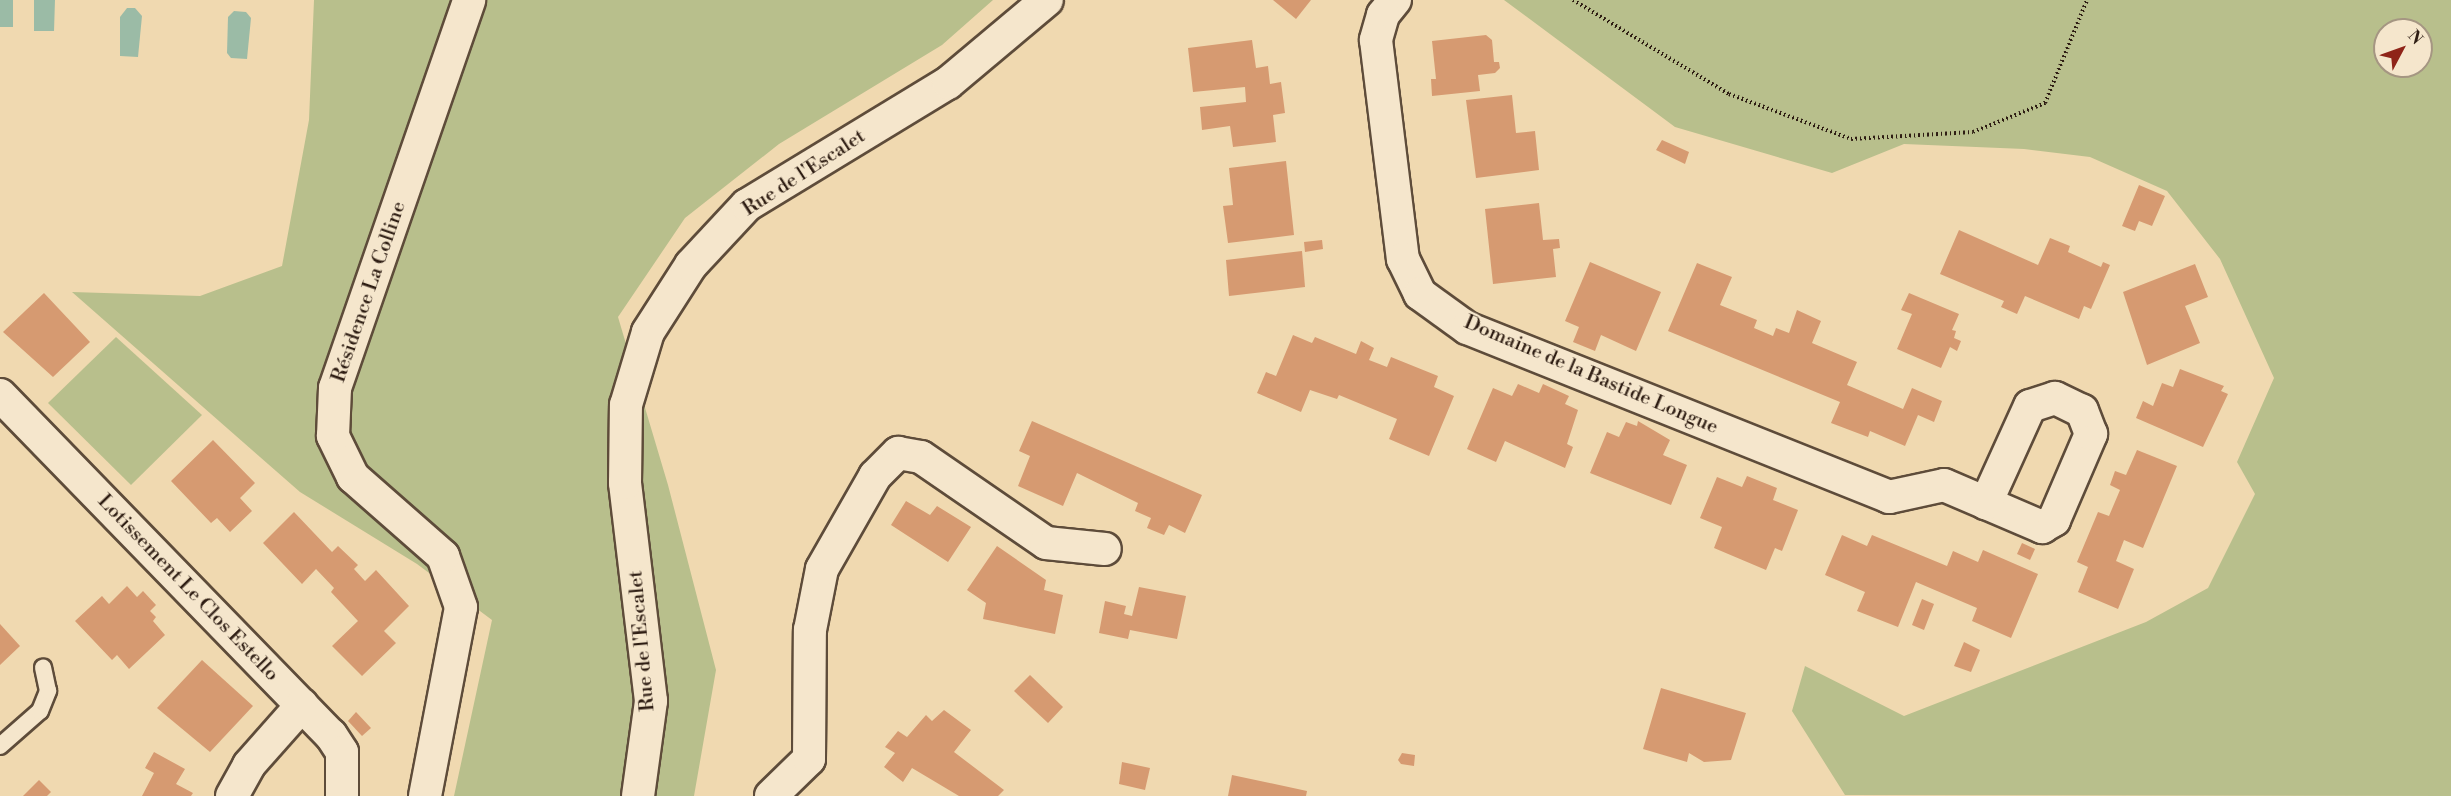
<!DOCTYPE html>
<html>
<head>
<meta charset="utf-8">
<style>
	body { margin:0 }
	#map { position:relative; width:2451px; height:796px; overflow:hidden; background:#f0d9b0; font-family:"Libre Bodoni",serif }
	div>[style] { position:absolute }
	.green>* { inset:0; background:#b8bf8c }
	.water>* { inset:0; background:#9bbba6 }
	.building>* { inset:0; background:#d69a71 }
	.path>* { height:4px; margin-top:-2px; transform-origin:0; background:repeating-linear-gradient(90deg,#2e1d13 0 1.5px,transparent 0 4.5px) }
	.roads { filter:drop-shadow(2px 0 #5e4c3a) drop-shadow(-2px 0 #5e4c3a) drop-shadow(0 2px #5e4c3a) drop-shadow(0 -2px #5e4c3a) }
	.service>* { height:16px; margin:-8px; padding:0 8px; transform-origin:8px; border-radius:8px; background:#f5e6cc }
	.minor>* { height:32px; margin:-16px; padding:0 16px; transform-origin:16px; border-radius:16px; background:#f5e6cc }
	span { translate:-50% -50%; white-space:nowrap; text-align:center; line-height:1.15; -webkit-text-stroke:4.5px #f5e6cc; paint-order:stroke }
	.street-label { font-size:20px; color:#2e1d13 }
	.north { position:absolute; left:2373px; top:18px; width:60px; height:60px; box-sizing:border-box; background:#f5e6cc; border:2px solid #a59682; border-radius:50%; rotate:49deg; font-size:16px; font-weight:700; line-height:24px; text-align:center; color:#2e1d13 }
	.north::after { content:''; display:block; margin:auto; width:21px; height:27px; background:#8f2418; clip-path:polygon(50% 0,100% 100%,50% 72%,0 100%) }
</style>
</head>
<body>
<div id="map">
	<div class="green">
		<div style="clip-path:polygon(314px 0,993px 0,942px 45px,779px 144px,685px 218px,618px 317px,668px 485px,716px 670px,694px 796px,454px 796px,492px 620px,417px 564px,300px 492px,72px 292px,200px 296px,282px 266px,309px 120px)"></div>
		<div style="clip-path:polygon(evenodd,1504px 0,2451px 0,2451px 796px,1845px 795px,1792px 711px,1805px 666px,1904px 716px,2146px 622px,2208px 588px,2255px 494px,2237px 462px,2274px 378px,2220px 259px,2167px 191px,2090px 157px,2024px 149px,1904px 144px,1832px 173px,1675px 127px,1504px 0,2385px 30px,2421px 30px,2421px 66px,2385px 66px,2385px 30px)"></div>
		<div style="clip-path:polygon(116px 337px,202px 415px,131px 485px,48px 403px)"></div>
	</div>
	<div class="water">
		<div style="clip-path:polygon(0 0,13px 0,13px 27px,0 27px)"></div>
		<div style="clip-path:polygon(34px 0,55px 0,54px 31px,34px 31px)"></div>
		<div style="clip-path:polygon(127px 8px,135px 8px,142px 16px,138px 57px,120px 56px,120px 17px)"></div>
		<div style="clip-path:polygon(234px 11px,246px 12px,251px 18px,247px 59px,231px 58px,227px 53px,228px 17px)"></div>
	</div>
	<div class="building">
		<div style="clip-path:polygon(1273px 0,1311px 0,1296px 19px)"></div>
		<div style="clip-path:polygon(1486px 35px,1492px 40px,1494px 62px,1499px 62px,1500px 68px,1495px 73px,1478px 75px,1480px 91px,1432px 96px,1431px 79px,1436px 79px,1432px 41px)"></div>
		<div style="clip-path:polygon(1252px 40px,1256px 68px,1268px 66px,1270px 84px,1281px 82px,1285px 113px,1273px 115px,1276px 142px,1233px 147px,1230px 126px,1202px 130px,1200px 107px,1246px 102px,1245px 87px,1193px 92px,1188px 48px)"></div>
		<div style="clip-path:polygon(1512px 95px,1516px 133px,1535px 131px,1539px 170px,1476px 178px,1466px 100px)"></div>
		<div style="clip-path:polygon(1662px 140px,1689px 152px,1685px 164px,1656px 150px)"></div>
		<div style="clip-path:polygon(1286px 161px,1294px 235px,1228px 243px,1223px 206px,1233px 205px,1229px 168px)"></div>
		<div style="clip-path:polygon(2139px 185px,2165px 196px,2152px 226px,2139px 221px,2135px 231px,2122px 226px)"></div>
		<div style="clip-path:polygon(1539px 203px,1543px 240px,1559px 239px,1560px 248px,1553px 249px,1556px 277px,1493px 284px,1485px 209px)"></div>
		<div style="clip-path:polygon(1959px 230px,2038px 265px,2050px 238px,2070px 246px,2068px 252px,2101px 267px,2103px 262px,2110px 265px,2091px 309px,2084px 306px,2079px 319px,2025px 296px,2017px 314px,2001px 307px,2004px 301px,1940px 274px)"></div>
		<div style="clip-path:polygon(1322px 240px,1323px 249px,1305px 252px,1304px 242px)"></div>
		<div style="clip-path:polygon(1302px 251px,1305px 287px,1229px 296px,1226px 260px)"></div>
		<div style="clip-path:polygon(1590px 262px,1661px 292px,1636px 351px,1601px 335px,1595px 351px,1573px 342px,1579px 327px,1565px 321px)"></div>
		<div style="clip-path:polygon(1697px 263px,1732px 277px,1720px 305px,1757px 320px,1754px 328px,1773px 336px,1776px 328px,1789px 333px,1797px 310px,1821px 321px,1812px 343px,1857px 362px,1847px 385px,1903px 409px,1912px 388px,1942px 401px,1934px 422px,1918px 415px,1905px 446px,1870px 431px,1868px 437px,1831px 423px,1840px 402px,1668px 331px)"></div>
		<div style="clip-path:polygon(2195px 264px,2208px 297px,2185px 306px,2200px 343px,2147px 365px,2123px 292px)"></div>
		<div style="clip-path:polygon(44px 293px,90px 342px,53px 377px,3px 332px)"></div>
		<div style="clip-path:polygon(1909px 293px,1959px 314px,1952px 330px,1956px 331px,1954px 338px,1961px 341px,1957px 351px,1950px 347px,1941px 368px,1897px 349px,1912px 314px,1901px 310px)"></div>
		<div style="clip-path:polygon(1293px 335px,1312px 343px,1315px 337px,1356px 354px,1361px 341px,1374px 348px,1369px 360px,1387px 367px,1391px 357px,1438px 376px,1434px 387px,1454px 396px,1429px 456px,1389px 439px,1397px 419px,1339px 395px,1337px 399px,1310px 390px,1301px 412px,1257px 393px,1266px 372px,1276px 376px)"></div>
		<div style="clip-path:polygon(2180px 369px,2224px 386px,2221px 391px,2228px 394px,2203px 447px,2136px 418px,2143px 401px,2153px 406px,2162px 383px,2173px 387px)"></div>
		<div style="clip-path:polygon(1518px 384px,1539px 393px,1543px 384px,1569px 396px,1565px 404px,1578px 410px,1567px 444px,1573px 447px,1565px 468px,1505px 441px,1496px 462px,1467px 449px,1493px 388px,1512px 396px)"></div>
		<div style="clip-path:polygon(1032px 421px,1202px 495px,1185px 533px,1169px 525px,1164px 535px,1147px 528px,1151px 518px,1135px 511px,1138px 503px,1077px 473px,1063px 506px,1018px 486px,1030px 456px,1019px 451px)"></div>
		<div style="clip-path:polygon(1638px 421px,1670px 440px,1663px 455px,1687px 465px,1671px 505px,1590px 473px,1607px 432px,1619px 437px,1626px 422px,1637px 426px)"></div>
		<div style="clip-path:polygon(213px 440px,255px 483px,240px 498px,252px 511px,230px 532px,217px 518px,211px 523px,171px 481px)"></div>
		<div style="clip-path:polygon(2137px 450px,2177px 466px,2143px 548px,2124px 540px,2116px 561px,2134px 569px,2118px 609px,2078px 592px,2088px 567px,2077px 562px,2098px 512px,2109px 516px,2120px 490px,2110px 485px,2115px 471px,2126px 475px)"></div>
		<div style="clip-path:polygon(1747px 476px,1777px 488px,1773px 500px,1798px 510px,1782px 551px,1775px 548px,1766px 570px,1714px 548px,1722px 527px,1700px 518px,1717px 477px,1742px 487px)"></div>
		<div style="clip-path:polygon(906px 501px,930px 515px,937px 506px,971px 527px,948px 562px,891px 525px)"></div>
		<div style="clip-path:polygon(294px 512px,332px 552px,338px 546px,358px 565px,354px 569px,365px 581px,376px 570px,409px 606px,384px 631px,396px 643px,362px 676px,332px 646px,358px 621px,331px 592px,334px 588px,316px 569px,302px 584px,263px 543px)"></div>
		<div style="clip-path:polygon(1842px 535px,1867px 546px,1872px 535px,1947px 566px,1953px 551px,1978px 562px,1983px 550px,2038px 574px,2011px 638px,1972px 621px,1977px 608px,1916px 582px,1898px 627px,1857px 611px,1865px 592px,1825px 575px)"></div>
		<div style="clip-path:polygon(2022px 543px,2035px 549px,2030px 560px,2017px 554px)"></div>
		<div style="clip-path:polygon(997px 546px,1046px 580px,1044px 590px,1063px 595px,1055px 634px,983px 619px,986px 603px,967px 590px)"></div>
		<div style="clip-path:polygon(127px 586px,137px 597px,143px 591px,156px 605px,150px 611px,156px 617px,153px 621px,165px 635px,129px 669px,117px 655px,112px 660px,75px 621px,102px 596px,109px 604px)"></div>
		<div style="clip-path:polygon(1139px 587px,1186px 596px,1177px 639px,1130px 630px,1128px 639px,1099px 633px,1105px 601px,1126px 606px,1124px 614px,1132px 616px)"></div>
		<div style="clip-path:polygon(1922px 599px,1934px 604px,1924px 630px,1912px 625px)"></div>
		<div style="clip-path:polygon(0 624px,20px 646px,0 665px)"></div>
		<div style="clip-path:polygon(1964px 642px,1980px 650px,1971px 672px,1954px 666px)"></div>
		<div style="clip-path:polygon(202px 660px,253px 706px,210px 752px,157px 708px)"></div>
		<div style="clip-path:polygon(1030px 675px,1063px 707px,1048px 723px,1014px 691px)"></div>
		<div style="clip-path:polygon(1661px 688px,1746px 713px,1731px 760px,1704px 762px,1689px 753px,1687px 762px,1643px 749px)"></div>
		<div style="clip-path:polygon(944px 710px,971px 730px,954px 752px,1004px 790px,998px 796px,959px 796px,912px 768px,903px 782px,884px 767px,895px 753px,885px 747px,898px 731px,907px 737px,926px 715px,932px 721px)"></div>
		<div style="clip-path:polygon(356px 712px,371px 728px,362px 736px,348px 721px)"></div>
		<div style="clip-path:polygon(154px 752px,185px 769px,176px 784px,193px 793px,191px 796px,142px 796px,154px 773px,145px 768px)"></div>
		<div style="clip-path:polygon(1402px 753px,1415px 755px,1414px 766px,1401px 764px,1398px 760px)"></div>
		<div style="clip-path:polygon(1122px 762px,1150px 768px,1145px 790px,1119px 784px)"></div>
		<div style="clip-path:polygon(1232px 775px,1307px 791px,1306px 796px,1228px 796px)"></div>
		<div style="clip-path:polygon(39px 780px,51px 792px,47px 796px,23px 796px)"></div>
	</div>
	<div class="path">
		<div style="left:1573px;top:0;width:182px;rotate:31.1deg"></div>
		<div style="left:1729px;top:94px;width:130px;rotate:20.2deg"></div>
		<div style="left:1851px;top:139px;width:122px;rotate:-3.3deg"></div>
		<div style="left:1973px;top:132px;width:78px;rotate:-21.9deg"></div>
		<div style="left:2045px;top:103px;width:111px;rotate:-67.8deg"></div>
	</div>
	<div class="roads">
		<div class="service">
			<div style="left:0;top:746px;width:53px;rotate:-41.2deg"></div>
			<div style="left:40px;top:711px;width:22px;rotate:-68deg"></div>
			<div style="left:48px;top:691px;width:24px;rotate:-102deg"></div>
		</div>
		<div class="minor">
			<div style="left:1395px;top:0;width:19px;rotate:129deg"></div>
			<div style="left:1383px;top:15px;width:26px;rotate:106deg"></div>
			<div style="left:1376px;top:40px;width:221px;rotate:83deg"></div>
			<div style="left:1403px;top:259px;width:39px;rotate:64deg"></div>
			<div style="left:1420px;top:294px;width:58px;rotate:35.9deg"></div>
			<div style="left:1467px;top:328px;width:455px;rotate:21.8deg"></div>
			<div style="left:1889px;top:497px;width:56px;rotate:-12.3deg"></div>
			<div style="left:1944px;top:485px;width:107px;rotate:23.2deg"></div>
			<div style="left:2042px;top:527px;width:14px;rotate:-30deg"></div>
			<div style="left:2054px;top:520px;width:94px;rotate:-66.7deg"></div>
			<div style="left:2091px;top:434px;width:25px;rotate:-111deg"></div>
			<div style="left:2082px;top:411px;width:30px;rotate:-154deg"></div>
			<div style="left:2055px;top:398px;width:26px;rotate:162deg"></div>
			<div style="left:2030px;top:406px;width:107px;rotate:114.4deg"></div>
			<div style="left:0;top:395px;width:475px;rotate:45.8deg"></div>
			<div style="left:331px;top:735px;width:20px;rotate:57deg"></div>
			<div style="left:342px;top:752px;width:44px;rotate:90deg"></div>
			<div style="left:232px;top:796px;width:35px;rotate:-61deg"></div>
			<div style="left:249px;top:765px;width:80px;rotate:-48.5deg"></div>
			<div style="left:425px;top:796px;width:192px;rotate:-79.2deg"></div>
			<div style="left:461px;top:607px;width:54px;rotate:-109.4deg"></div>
			<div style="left:443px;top:556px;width:120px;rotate:-138.7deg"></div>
			<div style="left:353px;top:477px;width:46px;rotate:-116deg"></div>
			<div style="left:333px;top:436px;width:48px;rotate:-87.6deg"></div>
			<div style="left:335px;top:388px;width:410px;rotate:-70.9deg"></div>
			<div style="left:638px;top:796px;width:96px;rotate:-82.2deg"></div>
			<div style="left:651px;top:701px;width:220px;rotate:-96.8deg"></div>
			<div style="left:625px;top:483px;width:78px;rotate:-89.3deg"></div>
			<div style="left:626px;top:405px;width:76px;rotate:-73.2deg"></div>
			<div style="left:648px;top:332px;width:80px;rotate:-57.3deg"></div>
			<div style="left:691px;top:265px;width:82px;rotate:-47deg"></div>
			<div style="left:747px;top:205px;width:235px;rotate:-31.3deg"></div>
			<div style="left:948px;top:83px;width:129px;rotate:-40deg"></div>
			<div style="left:771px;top:796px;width:53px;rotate:-44.2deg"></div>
			<div style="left:809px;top:759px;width:129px;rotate:-89.6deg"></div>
			<div style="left:810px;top:630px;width:62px;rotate:-78.9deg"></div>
			<div style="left:822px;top:569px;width:107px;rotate:-60.3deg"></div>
			<div style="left:875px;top:476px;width:33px;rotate:-45deg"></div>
			<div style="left:898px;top:453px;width:23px;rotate:10deg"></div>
			<div style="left:921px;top:457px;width:152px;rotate:34.5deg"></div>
			<div style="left:1046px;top:543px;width:59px;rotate:5.8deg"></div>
		</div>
	</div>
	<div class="street-label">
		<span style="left:804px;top:173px;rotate:-33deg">Rue de l'Escalet</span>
		<span style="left:369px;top:292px;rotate:-71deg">Résidence La Colline</span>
		<span style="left:1591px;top:375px;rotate:23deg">Domaine de la Bastide Longue</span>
		<span style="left:188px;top:588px;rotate:46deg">Lotissement Le Clos Estello</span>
		<span style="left:642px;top:641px;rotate:-95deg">Rue de l'Escalet</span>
	</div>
	<div class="north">N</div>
</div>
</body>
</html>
